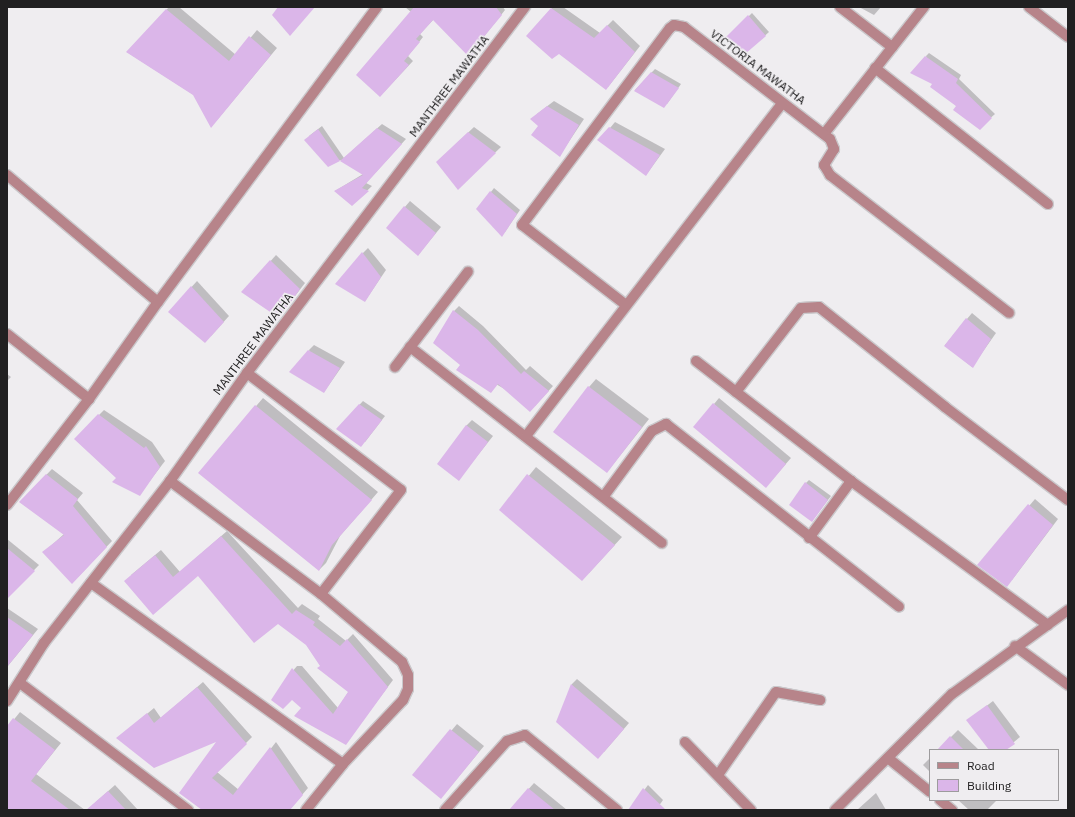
<!DOCTYPE html>
<html>
<head>
<meta charset="utf-8">
<style>
	body { margin:0 }
	#map { position:relative; width:1075px; height:817px; overflow:hidden; background:#efedf0; font-family:"IBM Plex Sans",sans-serif }
	div>[style] { position:absolute }
	.shadow>* { inset:0; background:#0003 }
	.building>* { inset:0; background:#dbb6e9 }
	.roads { filter:drop-shadow(1px 0 #cac8cb) drop-shadow(-1px 0 #cac8cb) drop-shadow(0 1px #cac8cb) drop-shadow(0 -1px #cac8cb) }
	.minor>* { height:10px; margin:-5px; padding:0 5px; transform-origin:5px; border-radius:5px; background:#b7848a }
	span { translate:-50% -50%; white-space:nowrap; text-align:center; line-height:1.15; -webkit-text-stroke:3.5px #efedf0; paint-order:stroke }
	.street-label { font-size:12px; color:#212021 }
	.frame { position:absolute; inset:0; border:8px solid #212021; pointer-events:none }
	.legend { position:absolute; left:929px; top:749px; width:130px; height:52px; box-sizing:border-box; background:#efedf0; border:1px solid #9d9b9d; margin:0; padding:5px 7px; list-style:none; font-size:12px; color:#212021 }
	.legend li { display:flex; align-items:center; gap:8px; height:20px }
	.legend b { width:20px; border:1px solid #9d9b9d }
</style>
</head>
<body>
<div id="map">
	<div class="shadow">
		<div style="clip-path:polygon(169px 7px,179px 7px,236px 55px,257px 30px,277px 48px,217px 120px,194px 95px,127px 52px)"></div>
		<div style="clip-path:polygon(405px 7px,503px 7px,505px 10px,486px 34px,471px 57px,434px 19px,420px 34px,423px 37px,408px 56px,413px 61px,384px 92px,411px 12px)"></div>
		<div style="clip-path:polygon(553px 7px,563px 7px,600px 33px,613px 20px,640px 46px,608px 87px,559px 52px,527px 36px)"></div>
		<div style="clip-path:polygon(859px 7px,881px 7px,874px 15px)"></div>
		<div style="clip-path:polygon(752px 13px,769px 32px,745px 53px,726px 39px)"></div>
		<div style="clip-path:polygon(929px 53px,961px 75px,959px 79px,995px 114px,979px 128px,934px 84px,926px 56px)"></div>
		<div style="clip-path:polygon(655px 69px,681px 84px,667px 104px,635px 90px)"></div>
		<div style="clip-path:polygon(554px 101px,584px 119px,560px 155px,539px 126px,537px 114px)"></div>
		<div style="clip-path:polygon(615px 122px,665px 149px,646px 175px,610px 128px)"></div>
		<div style="clip-path:polygon(382px 124px,406px 139px,366px 183px,372px 186px,352px 205px,335px 191px,363px 174px,340px 160px,328px 166px,309px 136px,322px 126px,344px 158px)"></div>
		<div style="clip-path:polygon(474px 127px,501px 147px,458px 188px,437px 162px)"></div>
		<div style="clip-path:polygon(494px 188px,520px 210px,505px 232px,478px 209px)"></div>
		<div style="clip-path:polygon(410px 201px,441px 227px,418px 255px,387px 228px)"></div>
		<div style="clip-path:polygon(368px 248px,386px 270px,365px 301px,363px 253px)"></div>
		<div style="clip-path:polygon(276px 255px,305px 283px,279px 317px,243px 292px)"></div>
		<div style="clip-path:polygon(197px 281px,229px 316px,211px 336px,169px 312px)"></div>
		<div style="clip-path:polygon(459px 306px,483px 326px,526px 370px,530px 366px,553px 386px,535px 406px,462px 365px,454px 311px)"></div>
		<div style="clip-path:polygon(972px 313px,996px 333px,972px 367px,945px 345px)"></div>
		<div style="clip-path:polygon(314px 345px,345px 362px,324px 392px,309px 350px)"></div>
		<div style="clip-path:polygon(7px 374px,11px 377px,7px 381px)"></div>
		<div style="clip-path:polygon(596px 379px,649px 419px,607px 472px,589px 387px)"></div>
		<div style="clip-path:polygon(263px 398px,378px 492px,340px 536px,326px 563px,319px 570px,200px 472px)"></div>
		<div style="clip-path:polygon(719px 398px,791px 458px,771px 481px,714px 404px)"></div>
		<div style="clip-path:polygon(363px 401px,385px 416px,365px 442px,337px 429px)"></div>
		<div style="clip-path:polygon(104px 410px,152px 442px,165px 461px,139px 495px,75px 439px)"></div>
		<div style="clip-path:polygon(472px 420px,493px 436px,459px 479px,466px 426px)"></div>
		<div style="clip-path:polygon(536px 467px,622px 537px,589px 573px,501px 510px)"></div>
		<div style="clip-path:polygon(52px 469px,83px 493px,77px 500px,112px 541px,78px 577px,44px 552px,64px 534px,20px 502px)"></div>
		<div style="clip-path:polygon(809px 480px,831px 496px,815px 517px,806px 483px)"></div>
		<div style="clip-path:polygon(1035px 499px,1058px 519px,1012px 580px,979px 565px)"></div>
		<div style="clip-path:polygon(227px 531px,298px 608px,302px 604px,320px 616px,318px 619px,346px 641px,353px 634px,393px 680px,345px 744px,302px 708px,291px 673px,297px 666px,302px 666px,338px 708px,349px 691px,321px 666px,306px 644px,278px 623px,198px 574px,153px 613px,131px 575px,161px 550px,180px 572px)"></div>
		<div style="clip-path:polygon(7px 539px,39px 565px,10px 595px,7px 593px)"></div>
		<div style="clip-path:polygon(7px 608px,38px 629px,7px 667px)"></div>
		<div style="clip-path:polygon(577px 679px,629px 723px,604px 752px,557px 722px,572px 684px)"></div>
		<div style="clip-path:polygon(203px 682px,252px 737px,217px 772px,239px 790px,276px 742px,308px 788px,289px 810px,204px 810px,219px 739px,118px 738px,154px 708px,161px 718px)"></div>
		<div style="clip-path:polygon(993px 701px,1020px 737px,1004px 750px,990px 750px,968px 720px)"></div>
		<div style="clip-path:polygon(20px 712px,61px 743px,36px 774px,85px 810px,7px 808px,7px 728px)"></div>
		<div style="clip-path:polygon(457px 724px,484px 746px,446px 792px,414px 775px)"></div>
		<div style="clip-path:polygon(958px 730px,979px 750px,938px 750px)"></div>
		<div style="clip-path:polygon(930px 758px,930px 772px,923px 765px)"></div>
		<div style="clip-path:polygon(534px 783px,567px 810px,510px 810px)"></div>
		<div style="clip-path:polygon(115px 785px,138px 810px,87px 810px)"></div>
		<div style="clip-path:polygon(648px 785px,663px 800px,656px 810px,629px 810px)"></div>
		<div style="clip-path:polygon(876px 793px,886px 810px,857px 810px)"></div>
		<div style="clip-path:polygon(958px 800px,997px 800px,987px 810px,969px 810px)"></div>
	</div>
	<div class="building">
		<div style="clip-path:polygon(278px 7px,315px 7px,290px 36px,272px 15px)"></div>
		<div style="clip-path:polygon(414px 7px,496px 7px,502px 15px,482px 39px,471px 59px,433px 20px,416px 39px,420px 42px,404px 61px,409px 65px,380px 97px,356px 75px)"></div>
		<div style="clip-path:polygon(551px 8px,594px 38px,607px 25px,635px 52px,606px 90px,559px 54px,552px 59px,526px 36px)"></div>
		<div style="clip-path:polygon(166px 9px,229px 61px,249px 36px,271px 55px,211px 128px,193px 95px,126px 52px)"></div>
		<div style="clip-path:polygon(748px 15px,766px 36px,745px 54px,724px 39px)"></div>
		<div style="clip-path:polygon(925px 56px,958px 79px,956px 83px,992px 118px,980px 130px,953px 110px,956px 106px,930px 87px,932px 84px,910px 73px)"></div>
		<div style="clip-path:polygon(651px 72px,679px 88px,664px 108px,634px 91px)"></div>
		<div style="clip-path:polygon(547px 106px,579px 125px,560px 157px,531px 135px,538px 126px,530px 119px)"></div>
		<div style="clip-path:polygon(609px 127px,660px 155px,646px 176px,597px 140px)"></div>
		<div style="clip-path:polygon(377px 128px,402px 144px,362px 188px,369px 191px,352px 206px,334px 191px,363px 175px,340px 161px)"></div>
		<div style="clip-path:polygon(318px 129px,340px 161px,328px 167px,304px 140px)"></div>
		<div style="clip-path:polygon(468px 132px,496px 153px,458px 190px,436px 162px)"></div>
		<div style="clip-path:polygon(490px 191px,517px 214px,502px 237px,476px 209px)"></div>
		<div style="clip-path:polygon(404px 206px,436px 233px,418px 256px,386px 228px)"></div>
		<div style="clip-path:polygon(362px 252px,381px 277px,365px 302px,335px 284px)"></div>
		<div style="clip-path:polygon(270px 260px,300px 289px,279px 318px,241px 292px)"></div>
		<div style="clip-path:polygon(191px 286px,224px 322px,205px 343px,168px 312px)"></div>
		<div style="clip-path:polygon(453px 310px,478px 330px,521px 374px,524px 371px,549px 391px,530px 412px,498px 384px,491px 393px,456px 370px,460px 365px,433px 343px)"></div>
		<div style="clip-path:polygon(966px 318px,991px 339px,973px 368px,944px 346px)"></div>
		<div style="clip-path:polygon(308px 350px,340px 368px,324px 393px,289px 372px)"></div>
		<div style="clip-path:polygon(588px 386px,642px 427px,607px 473px,553px 432px)"></div>
		<div style="clip-path:polygon(713px 403px,786px 464px,766px 488px,693px 427px)"></div>
		<div style="clip-path:polygon(359px 404px,382px 420px,361px 447px,336px 429px)"></div>
		<div style="clip-path:polygon(255px 405px,372px 500px,332px 545px,319px 571px,198px 473px)"></div>
		<div style="clip-path:polygon(98px 414px,144px 448px,146px 446px,160px 467px,140px 496px,112px 482px,116px 478px,74px 439px)"></div>
		<div style="clip-path:polygon(466px 425px,488px 442px,459px 481px,437px 464px)"></div>
		<div style="clip-path:polygon(46px 474px,78px 499px,73px 506px,107px 547px,72px 584px,42px 552px,64px 535px,19px 502px)"></div>
		<div style="clip-path:polygon(527px 474px,615px 545px,582px 581px,499px 510px)"></div>
		<div style="clip-path:polygon(805px 482px,828px 500px,812px 522px,789px 505px)"></div>
		<div style="clip-path:polygon(1028px 504px,1053px 525px,1007px 587px,977px 565px)"></div>
		<div style="clip-path:polygon(221px 536px,292px 614px,296px 610px,315px 622px,313px 625px,340px 646px,347px 639px,388px 687px,346px 745px,294px 716px,301px 708px,292px 700px,283px 709px,271px 700px,292px 668px,333px 714px,348px 692px,317px 668px,320px 666px,306px 645px,278px 624px,254px 643px,198px 576px,153px 615px,124px 581px,155px 555px,173px 577px)"></div>
		<div style="clip-path:polygon(7px 548px,35px 571px,7px 599px)"></div>
		<div style="clip-path:polygon(7px 617px,33px 635px,7px 667px)"></div>
		<div style="clip-path:polygon(571px 684px,624px 729px,598px 759px,556px 722px)"></div>
		<div style="clip-path:polygon(197px 687px,247px 744px,212px 778px,233px 795px,270px 747px,303px 795px,290px 810px,202px 810px,179px 793px,216px 742px,154px 768px,116px 738px,147px 713px,154px 723px)"></div>
		<div style="clip-path:polygon(987px 705px,1015px 744px,1006px 750px,989px 750px,966px 720px)"></div>
		<div style="clip-path:polygon(13px 718px,55px 750px,31px 781px,70px 810px,7px 810px,7px 726px)"></div>
		<div style="clip-path:polygon(450px 729px,479px 752px,441px 799px,412px 775px)"></div>
		<div style="clip-path:polygon(950px 736px,964px 750px,937px 750px)"></div>
		<div style="clip-path:polygon(528px 788px,555px 810px,509px 810px)"></div>
		<div style="clip-path:polygon(643px 788px,666px 810px,628px 810px)"></div>
		<div style="clip-path:polygon(108px 791px,126px 810px,86px 810px)"></div>
	</div>
	<div class="roads">
		<div class="minor">
			<div style="left:840px;top:7px;width:66px;rotate:37.6deg"></div>
			<div style="left:1029px;top:7px;width:49px;rotate:37.6deg"></div>
			<div style="left:875px;top:68px;width:220px;rotate:38.2deg"></div>
			<div style="left:824px;top:134px;width:162px;rotate:-51.8deg"></div>
			<div style="left:7px;top:175px;width:197px;rotate:40.1deg"></div>
			<div style="left:626px;top:305px;width:131px;rotate:-142.4deg"></div>
			<div style="left:522px;top:225px;width:246px;rotate:-53.1deg"></div>
			<div style="left:670px;top:28px;width:5px;rotate:-37deg"></div>
			<div style="left:674px;top:25px;width:10px;rotate:11deg"></div>
			<div style="left:684px;top:27px;width:184px;rotate:37.5deg"></div>
			<div style="left:830px;top:139px;width:11px;rotate:68deg"></div>
			<div style="left:834px;top:149px;width:19px;rotate:122deg"></div>
			<div style="left:824px;top:165px;width:12px;rotate:59deg"></div>
			<div style="left:830px;top:175px;width:226px;rotate:37.6deg"></div>
			<div style="left:7px;top:334px;width:105px;rotate:38.4deg"></div>
			<div style="left:410px;top:347px;width:319px;rotate:37.9deg"></div>
			<div style="left:696px;top:361px;width:196px;rotate:37.7deg"></div>
			<div style="left:851px;top:481px;width:244px;rotate:36.2deg"></div>
			<div style="left:395px;top:367px;width:120px;rotate:-52.5deg"></div>
			<div style="left:247px;top:373px;width:193px;rotate:37.2deg"></div>
			<div style="left:401px;top:490px;width:131px;rotate:127.6deg"></div>
			<div style="left:736px;top:392px;width:106px;rotate:-52.3deg"></div>
			<div style="left:801px;top:308px;width:18px;rotate:-3deg"></div>
			<div style="left:819px;top:307px;width:161px;rotate:38.4deg"></div>
			<div style="left:945px;top:407px;width:154px;rotate:37.1deg"></div>
			<div style="left:526px;top:436px;width:420px;rotate:-52.4deg"></div>
			<div style="left:170px;top:481px;width:189px;rotate:36.8deg"></div>
			<div style="left:321px;top:594px;width:106px;rotate:40deg"></div>
			<div style="left:402px;top:662px;width:14px;rotate:65deg"></div>
			<div style="left:408px;top:675px;width:14px;rotate:90deg"></div>
			<div style="left:408px;top:689px;width:12px;rotate:114deg"></div>
			<div style="left:403px;top:700px;width:88px;rotate:133.2deg"></div>
			<div style="left:343px;top:764px;width:59px;rotate:128.8deg"></div>
			<div style="left:604px;top:496px;width:81px;rotate:-53.6deg"></div>
			<div style="left:652px;top:431px;width:16px;rotate:-27deg"></div>
			<div style="left:666px;top:424px;width:296px;rotate:38.1deg"></div>
			<div style="left:7px;top:505px;width:134px;rotate:-52.3deg"></div>
			<div style="left:89px;top:399px;width:119px;rotate:-54.6deg"></div>
			<div style="left:158px;top:302px;width:367px;rotate:-53.4deg"></div>
			<div style="left:809px;top:538px;width:71px;rotate:-53.6deg"></div>
			<div style="left:91px;top:583px;width:310px;rotate:35.7deg"></div>
			<div style="left:1015px;top:646px;width:66px;rotate:36.3deg"></div>
			<div style="left:20px;top:683px;width:211px;rotate:37.1deg"></div>
			<div style="left:7px;top:701px;width:69px;rotate:-57.5deg"></div>
			<div style="left:44px;top:643px;width:205px;rotate:-52.1deg"></div>
			<div style="left:170px;top:481px;width:133px;rotate:-54.5deg"></div>
			<div style="left:247px;top:373px;width:460px;rotate:-52.8deg"></div>
			<div style="left:685px;top:742px;width:95px;rotate:45.9deg"></div>
			<div style="left:888px;top:758px;width:54px;rotate:39deg"></div>
			<div style="left:718px;top:775px;width:101px;rotate:-55.1deg"></div>
			<div style="left:776px;top:692px;width:45px;rotate:10.3deg"></div>
			<div style="left:940px;top:800px;width:16px;rotate:40deg"></div>
			<div style="left:445px;top:810px;width:93px;rotate:-48.1deg"></div>
			<div style="left:507px;top:741px;width:19px;rotate:-18deg"></div>
			<div style="left:525px;top:735px;width:119px;rotate:39.2deg"></div>
			<div style="left:835px;top:810px;width:165px;rotate:-44.8deg"></div>
			<div style="left:952px;top:694px;width:143px;rotate:-35.9deg"></div>
		</div>
	</div>
	<div class="street-label">
		<span style="left:758px;top:67px;rotate:37deg">VICTORIA MAWATHA</span>
		<span style="left:449px;top:86px;rotate:-53deg">MANTHREE MAWATHA</span>
		<span style="left:253px;top:344px;rotate:-53deg">MANTHREE MAWATHA</span>
	</div>
	<div class="frame"></div>
	<ul class="legend">
	<li><b style="height:5px;background:#b7848a"></b>Road</li>
	<li><b style="height:11px;background:#dbb6e9"></b>Building</li>
	</ul>
</div>
</body>
</html>
